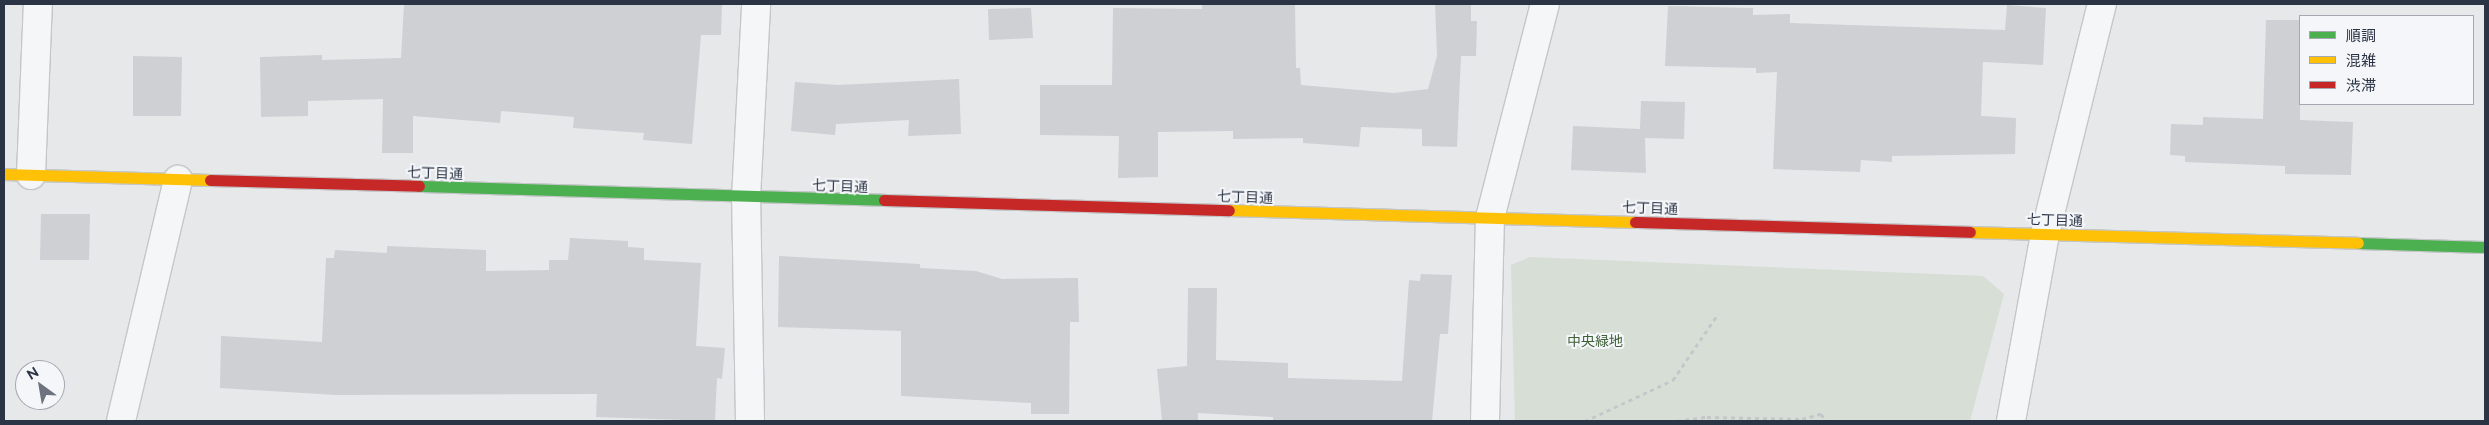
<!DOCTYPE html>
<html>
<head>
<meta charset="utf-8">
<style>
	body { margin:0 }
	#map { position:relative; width:2489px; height:425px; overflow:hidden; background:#e6e8ea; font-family:Raleway,"Noto Sans JP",sans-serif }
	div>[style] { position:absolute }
	.green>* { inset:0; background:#d6ded6 }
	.building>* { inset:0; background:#ced0d3 }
	.path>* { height:3px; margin-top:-1.5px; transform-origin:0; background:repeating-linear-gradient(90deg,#c5c6ca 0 4px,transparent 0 8px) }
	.roads { filter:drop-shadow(1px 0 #c4c6c8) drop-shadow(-1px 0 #c4c6c8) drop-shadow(0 1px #c4c6c8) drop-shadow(0 -1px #c4c6c8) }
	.street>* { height:28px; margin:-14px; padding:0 14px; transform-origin:14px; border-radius:14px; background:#f5f6f7 }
	.fast>* { height:11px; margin:-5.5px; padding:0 5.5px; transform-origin:5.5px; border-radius:5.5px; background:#4caf50 }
	.slow>* { height:11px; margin:-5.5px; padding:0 5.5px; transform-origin:5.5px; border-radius:5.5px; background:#ffc107 }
	.jam>* { height:11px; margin:-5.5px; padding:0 5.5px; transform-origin:5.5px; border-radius:5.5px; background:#c62828 }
	span { translate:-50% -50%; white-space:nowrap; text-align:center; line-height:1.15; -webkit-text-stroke:4px #f4f6f9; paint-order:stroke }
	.street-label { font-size:14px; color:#2b3445 }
	.park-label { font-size:14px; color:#3f6138 }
	.frame { position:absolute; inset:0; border:5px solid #2b3445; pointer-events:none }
	.legend { position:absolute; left:2299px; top:15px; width:175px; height:90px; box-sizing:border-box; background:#f4f6f9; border:1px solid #a4a8b1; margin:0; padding:6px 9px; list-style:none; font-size:15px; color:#2b3445 }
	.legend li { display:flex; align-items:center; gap:10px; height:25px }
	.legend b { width:25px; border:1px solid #a4a8b1 }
	.north { position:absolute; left:15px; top:360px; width:50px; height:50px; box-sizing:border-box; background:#f4f6f9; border:1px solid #a4a8b1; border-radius:50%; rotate:328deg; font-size:14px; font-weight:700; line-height:20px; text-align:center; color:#2b3445 }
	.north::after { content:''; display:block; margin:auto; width:18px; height:22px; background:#6c737f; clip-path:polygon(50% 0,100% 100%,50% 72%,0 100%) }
</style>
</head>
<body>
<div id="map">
	<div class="green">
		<div style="clip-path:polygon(1530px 257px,1983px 276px,2004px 294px,1970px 421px,1515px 421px,1511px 265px)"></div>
	</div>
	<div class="building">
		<div style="clip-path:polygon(404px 4px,722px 4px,721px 35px,701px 35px,692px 144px,643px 140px,644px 133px,573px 128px,574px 117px,501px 111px,500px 123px,413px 116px,413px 153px,382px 153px,383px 99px,308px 101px,308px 116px,261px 117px,260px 57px,322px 55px,322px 60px,401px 58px)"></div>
		<div style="clip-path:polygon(1202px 4px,1295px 4px,1296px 68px,1300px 68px,1301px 85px,1394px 93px,1428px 89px,1437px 56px,1435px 4px,1471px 4px,1471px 21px,1477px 21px,1476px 56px,1461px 56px,1457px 147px,1422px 146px,1422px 129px,1361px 127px,1359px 147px,1303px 143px,1303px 138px,1233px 139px,1233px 131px,1158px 132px,1158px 177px,1118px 178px,1119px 136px,1040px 135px,1040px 85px,1112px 85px,1113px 8px,1202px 9px)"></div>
		<div style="clip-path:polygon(2007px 5px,2046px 8px,2043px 65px,1983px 62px,1981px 116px,2016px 118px,2015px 154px,1892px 156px,1892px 162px,1861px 160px,1860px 172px,1773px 169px,1777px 72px,1756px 73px,1756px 68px,1665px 66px,1668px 6px,1753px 8px,1753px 15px,1790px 14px,1790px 23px,2005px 30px)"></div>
		<div style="clip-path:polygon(1031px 8px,1033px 38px,989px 40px,988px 9px)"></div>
		<div style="clip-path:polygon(2266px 20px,2300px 20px,2300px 120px,2353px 122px,2351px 175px,2285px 174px,2285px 166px,2185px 162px,2185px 156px,2170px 155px,2171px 124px,2203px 125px,2203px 117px,2263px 119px)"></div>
		<div style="clip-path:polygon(133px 56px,182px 57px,181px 116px,133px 116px)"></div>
		<div style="clip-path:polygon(959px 79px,961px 134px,908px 136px,909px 120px,836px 124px,835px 135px,791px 131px,795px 82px,838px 85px)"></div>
		<div style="clip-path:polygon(1641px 101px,1685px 102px,1684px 139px,1645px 138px,1646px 173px,1571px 170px,1573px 126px,1640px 129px)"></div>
		<div style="clip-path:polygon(41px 214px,90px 214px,89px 260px,40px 260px)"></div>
		<div style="clip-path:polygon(570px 238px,628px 241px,628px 247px,644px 248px,644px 260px,701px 263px,696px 346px,725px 348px,722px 379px,717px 378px,715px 421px,596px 417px,597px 394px,336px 395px,220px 388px,221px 336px,322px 342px,326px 258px,334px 258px,335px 250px,387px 253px,387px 246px,486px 250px,486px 271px,549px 270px,549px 260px,568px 260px)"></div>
		<div style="clip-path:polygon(779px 256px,920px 264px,920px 268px,976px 271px,1002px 279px,1078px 278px,1079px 322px,1070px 322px,1069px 414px,1031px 414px,1031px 403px,901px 396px,901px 331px,778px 327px)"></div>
		<div style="clip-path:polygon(1421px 274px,1452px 275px,1448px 334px,1440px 334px,1432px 421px,1273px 421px,1273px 417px,1198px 413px,1198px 421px,1162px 421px,1157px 369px,1187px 366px,1188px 288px,1217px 288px,1216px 360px,1288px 363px,1288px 378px,1402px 381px,1409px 280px,1420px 281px)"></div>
	</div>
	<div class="path">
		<div style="left:1585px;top:421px;width:97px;rotate:-25deg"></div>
		<div style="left:1673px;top:380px;width:80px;rotate:-55.7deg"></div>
		<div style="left:1677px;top:421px;width:30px;rotate:-8deg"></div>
		<div style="left:1707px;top:417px;width:95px;rotate:1.2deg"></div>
		<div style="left:1802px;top:419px;width:20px;rotate:-15deg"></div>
		<div style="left:1821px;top:414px;width:9px;rotate:54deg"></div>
	</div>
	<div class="roads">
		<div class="street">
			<div style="left:31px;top:175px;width:171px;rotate:-87.7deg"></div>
			<div style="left:121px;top:421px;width:248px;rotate:-76.7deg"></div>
			<div style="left:750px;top:421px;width:223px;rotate:-91deg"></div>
			<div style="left:746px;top:198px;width:194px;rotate:-87deg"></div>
			<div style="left:1485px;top:421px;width:203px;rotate:-88.6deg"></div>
			<div style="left:1490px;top:218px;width:221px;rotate:-75.6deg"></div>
			<div style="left:2011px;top:421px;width:190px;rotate:-79.7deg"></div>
			<div style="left:2045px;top:234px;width:237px;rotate:-76.1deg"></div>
		</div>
		<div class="fast">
			<div style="left:419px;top:186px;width:465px;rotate:1.7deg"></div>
			<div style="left:2358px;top:243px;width:127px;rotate:1.8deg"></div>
		</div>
		<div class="slow">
			<div style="left:4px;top:174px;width:206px;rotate:1.7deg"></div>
			<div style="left:1229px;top:210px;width:406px;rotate:1.7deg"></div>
			<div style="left:1970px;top:232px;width:388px;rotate:1.6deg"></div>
		</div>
		<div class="jam">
			<div style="left:210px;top:180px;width:209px;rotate:1.6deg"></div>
			<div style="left:884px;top:200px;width:345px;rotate:1.7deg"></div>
			<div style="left:1635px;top:222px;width:335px;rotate:1.7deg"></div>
		</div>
	</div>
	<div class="street-label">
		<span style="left:435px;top:173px;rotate:2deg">七丁目通</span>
		<span style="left:840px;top:186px;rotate:2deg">七丁目通</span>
		<span style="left:1245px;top:197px;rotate:2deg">七丁目通</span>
		<span style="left:1650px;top:208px;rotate:2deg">七丁目通</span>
		<span style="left:2055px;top:220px;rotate:2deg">七丁目通</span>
	</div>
	<div class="park-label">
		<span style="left:1595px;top:341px">中央緑地</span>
	</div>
	<div class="frame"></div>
	<ul class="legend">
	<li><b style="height:6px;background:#4caf50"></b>順調</li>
	<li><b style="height:6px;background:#ffc107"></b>混雑</li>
	<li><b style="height:6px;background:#c62828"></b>渋滞</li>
	</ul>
	<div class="north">N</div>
</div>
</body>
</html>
